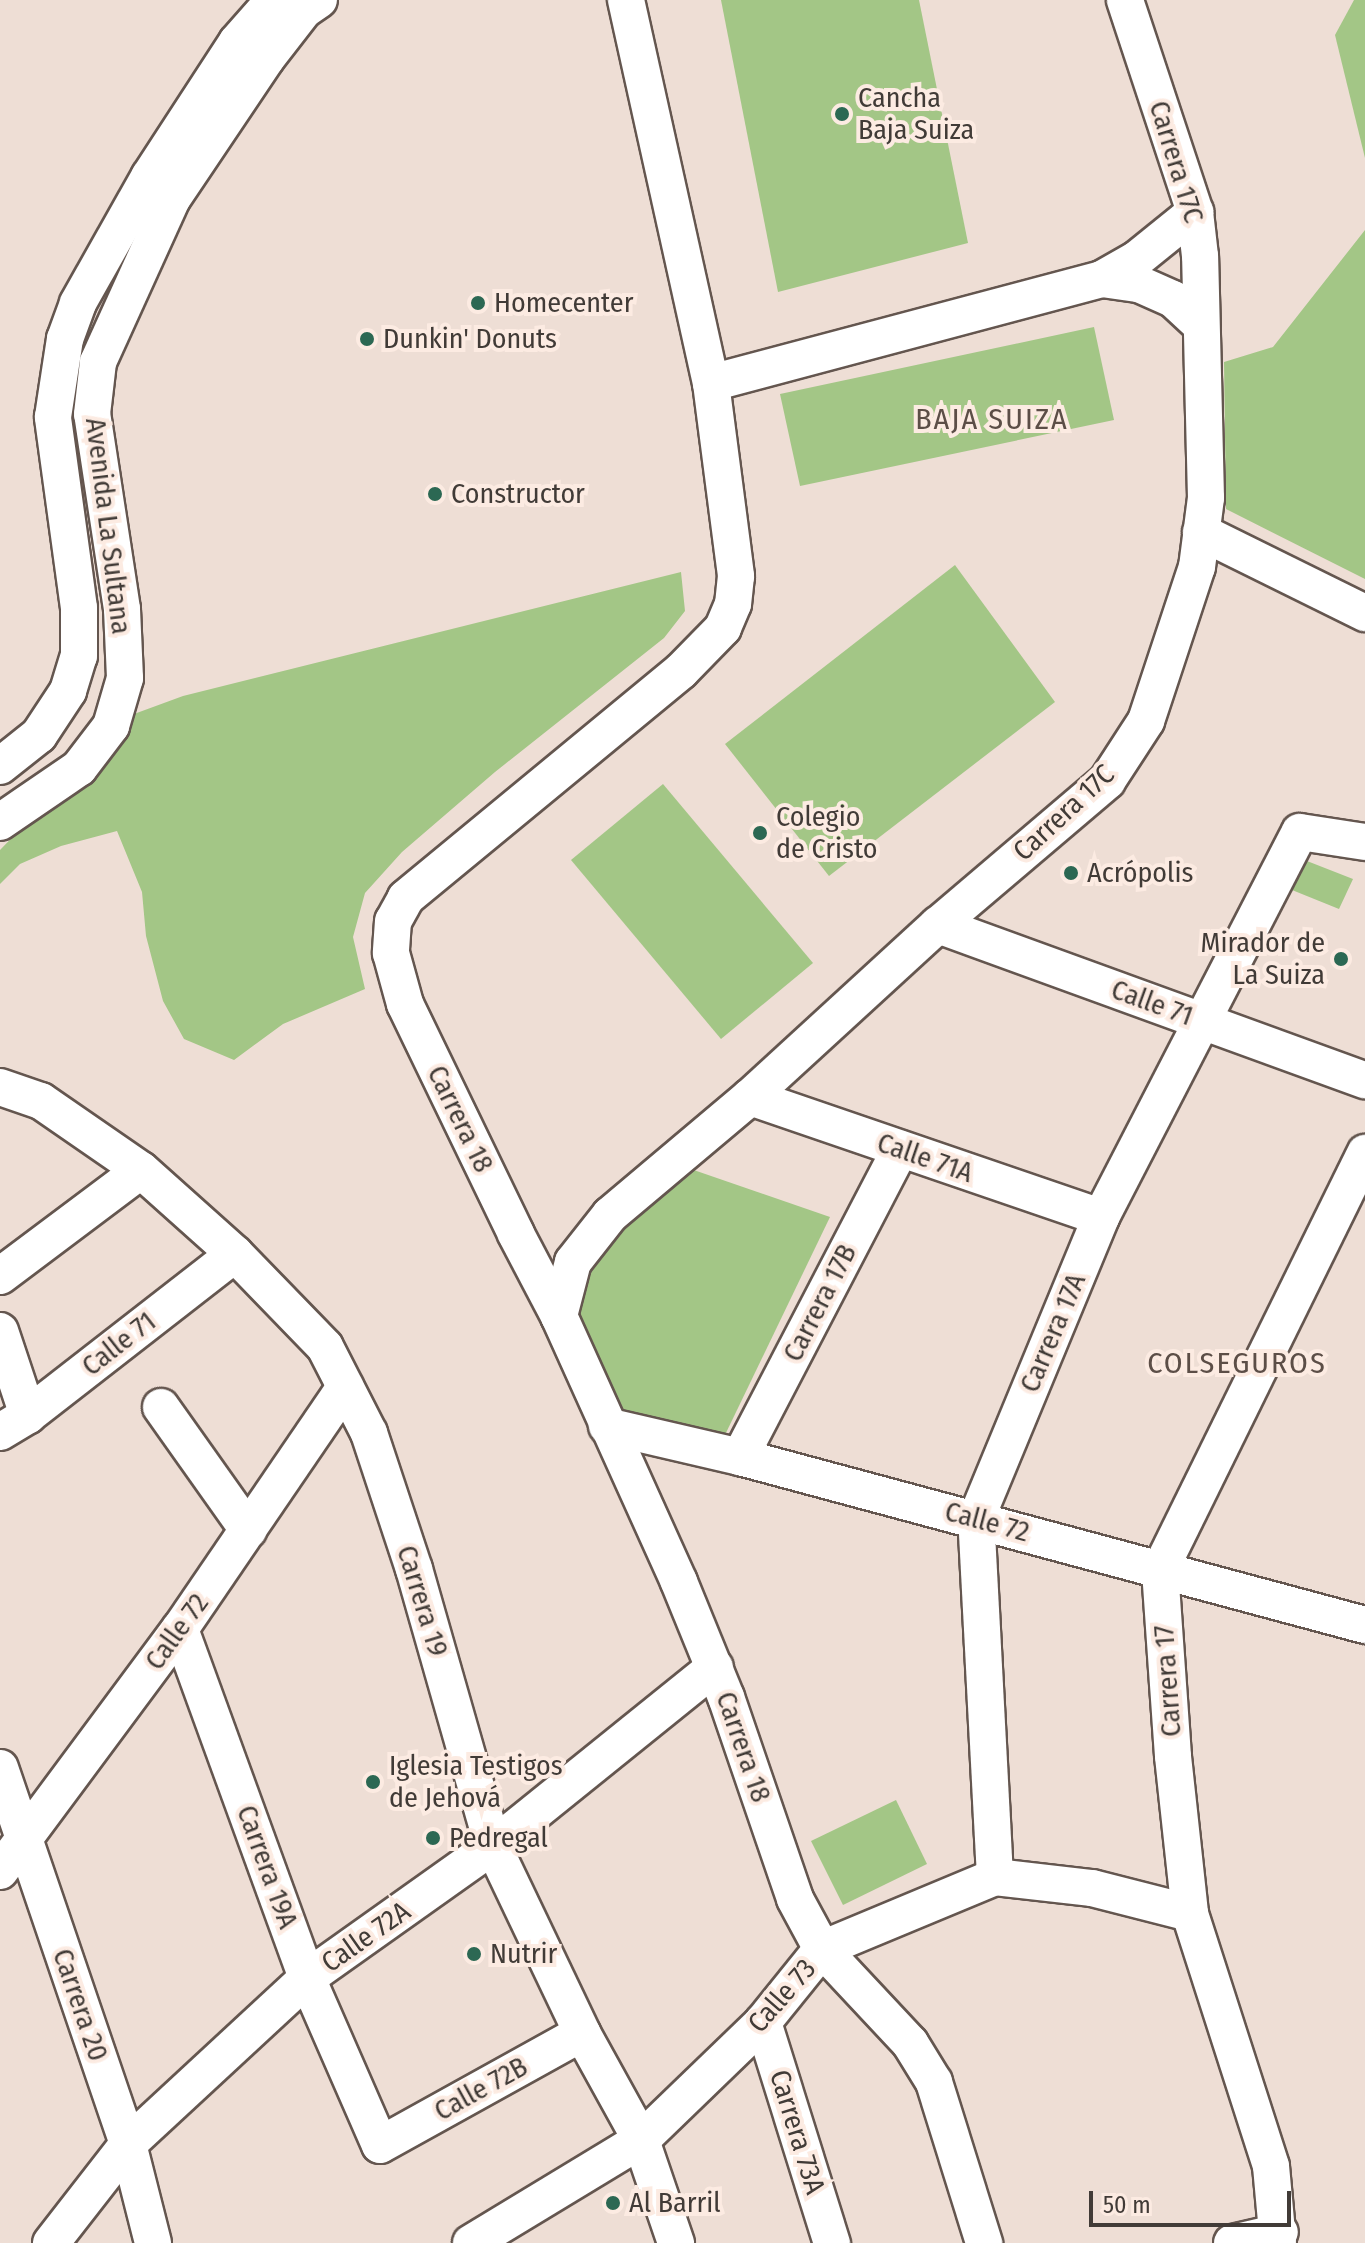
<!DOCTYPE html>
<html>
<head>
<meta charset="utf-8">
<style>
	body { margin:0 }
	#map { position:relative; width:1365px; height:2243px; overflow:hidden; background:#eeded5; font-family:"Fira Sans Condensed",sans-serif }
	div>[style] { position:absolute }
	.green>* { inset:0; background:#a3c686 }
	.roads { filter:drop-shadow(2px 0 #64564f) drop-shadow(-2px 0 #64564f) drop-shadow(0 2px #64564f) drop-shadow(0 -2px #64564f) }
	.minor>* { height:36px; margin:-18px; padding:0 18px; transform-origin:18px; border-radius:18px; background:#fff }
	.dots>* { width:22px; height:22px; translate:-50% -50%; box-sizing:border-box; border:4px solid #fcebe2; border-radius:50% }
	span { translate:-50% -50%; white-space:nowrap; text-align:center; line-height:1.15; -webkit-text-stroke:8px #fcebe2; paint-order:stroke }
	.poi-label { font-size:28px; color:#413b37 }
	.left { translate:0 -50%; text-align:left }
	.right { translate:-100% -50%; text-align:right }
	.street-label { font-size:28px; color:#413b37 }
	.neighbourhood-label { font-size:30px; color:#5c4e47; letter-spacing:2px }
	.scale { position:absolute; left:1089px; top:2191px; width:202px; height:36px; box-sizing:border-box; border:4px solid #413b37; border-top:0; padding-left:10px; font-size:24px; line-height:28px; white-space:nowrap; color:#413b37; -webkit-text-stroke:6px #fcebe2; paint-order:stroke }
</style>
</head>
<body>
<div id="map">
	<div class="green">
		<div style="clip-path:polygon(721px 0,919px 0,968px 243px,778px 292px)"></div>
		<div style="clip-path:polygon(1354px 0,1365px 0,1365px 158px,1335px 35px)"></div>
		<div style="clip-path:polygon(1365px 230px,1365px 579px,1226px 509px,1224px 362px,1273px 347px)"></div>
		<div style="clip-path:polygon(1094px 327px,1114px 420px,800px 486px,780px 394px)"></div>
		<div style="clip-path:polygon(955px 565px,1055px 702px,829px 876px,725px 744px)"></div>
		<div style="clip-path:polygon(681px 572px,685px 611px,664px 638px,495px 772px,402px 852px,365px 893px,353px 937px,365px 989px,283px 1024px,234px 1060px,184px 1039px,163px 1001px,146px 936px,142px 892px,117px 831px,61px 846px,20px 864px,0 884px,0 850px,36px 813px,93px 780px,134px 714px,183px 696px)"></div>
		<div style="clip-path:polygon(663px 784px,813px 963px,721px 1039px,571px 860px)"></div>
		<div style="clip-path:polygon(1307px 861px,1353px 879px,1339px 909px,1292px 890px)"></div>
		<div style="clip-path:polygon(685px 1167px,830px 1217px,724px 1437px,623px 1411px,592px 1368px,576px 1311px,587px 1263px)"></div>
		<div style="clip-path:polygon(896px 1800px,927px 1864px,843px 1905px,811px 1841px)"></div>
	</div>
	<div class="roads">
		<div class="minor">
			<div style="left:626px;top:0;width:392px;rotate:77.5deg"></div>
			<div style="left:711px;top:383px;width:195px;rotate:82.6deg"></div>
			<div style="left:736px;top:576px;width:28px;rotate:96deg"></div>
			<div style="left:733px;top:604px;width:26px;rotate:113deg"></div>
			<div style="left:723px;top:628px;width:60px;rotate:134.3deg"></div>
			<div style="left:681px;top:671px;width:357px;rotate:140.5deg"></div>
			<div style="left:406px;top:898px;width:26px;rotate:119deg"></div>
			<div style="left:393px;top:921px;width:32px;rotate:94deg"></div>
			<div style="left:391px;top:953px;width:53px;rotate:74.6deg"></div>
			<div style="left:405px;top:1004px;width:255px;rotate:64.2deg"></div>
			<div style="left:516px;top:1234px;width:93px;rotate:62.3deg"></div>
			<div style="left:559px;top:1316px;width:292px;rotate:65.7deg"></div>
			<div style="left:679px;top:1582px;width:124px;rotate:67.8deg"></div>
			<div style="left:726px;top:1697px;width:213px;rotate:71.1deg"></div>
			<div style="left:795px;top:1899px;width:57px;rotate:61.6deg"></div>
			<div style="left:822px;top:1949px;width:129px;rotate:46.9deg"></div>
			<div style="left:910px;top:2043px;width:46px;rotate:58.4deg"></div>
			<div style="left:934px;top:2082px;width:169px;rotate:72.7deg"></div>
			<div style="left:1102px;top:279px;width:37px;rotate:8deg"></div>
			<div style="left:1139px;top:284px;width:37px;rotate:24deg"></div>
			<div style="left:1173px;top:299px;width:38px;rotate:43deg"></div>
			<div style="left:711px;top:383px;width:405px;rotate:-14.9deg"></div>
			<div style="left:1102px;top:279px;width:40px;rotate:-29.7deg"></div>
			<div style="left:1137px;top:259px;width:75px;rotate:-39deg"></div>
			<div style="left:1201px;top:532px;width:183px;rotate:26.3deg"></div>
			<div style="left:0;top:766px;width:50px;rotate:-38.5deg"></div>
			<div style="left:39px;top:735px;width:53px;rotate:-56.6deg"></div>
			<div style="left:68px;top:691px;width:37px;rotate:-73deg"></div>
			<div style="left:79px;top:656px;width:48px;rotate:-90deg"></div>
			<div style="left:79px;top:608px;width:193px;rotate:-97.8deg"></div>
			<div style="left:53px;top:417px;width:79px;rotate:-81.3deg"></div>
			<div style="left:65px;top:339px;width:38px;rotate:-70deg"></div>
			<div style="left:78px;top:303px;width:145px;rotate:-60.6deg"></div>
			<div style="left:149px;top:177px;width:161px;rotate:-56.9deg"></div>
			<div style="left:237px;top:42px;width:56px;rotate:-48.6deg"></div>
			<div style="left:0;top:822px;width:96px;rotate:-34.4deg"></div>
			<div style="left:79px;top:768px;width:53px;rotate:-52.7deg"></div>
			<div style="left:111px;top:726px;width:50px;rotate:-73.7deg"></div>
			<div style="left:125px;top:678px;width:69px;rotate:-92.5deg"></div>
			<div style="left:122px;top:609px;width:197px;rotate:-98.7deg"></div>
			<div style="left:92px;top:414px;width:52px;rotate:-83.4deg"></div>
			<div style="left:98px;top:362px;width:179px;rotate:-65.6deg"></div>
			<div style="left:172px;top:199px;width:169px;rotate:-56.1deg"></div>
			<div style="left:266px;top:59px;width:62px;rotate:-52.2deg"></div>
			<div style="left:304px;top:10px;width:18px;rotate:-34deg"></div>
			<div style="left:938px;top:925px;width:454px;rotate:20deg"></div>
			<div style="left:0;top:1087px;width:43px;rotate:18.9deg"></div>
			<div style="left:41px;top:1101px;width:121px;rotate:34.6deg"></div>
			<div style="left:141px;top:1170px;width:126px;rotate:41.8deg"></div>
			<div style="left:235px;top:1254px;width:129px;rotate:45.9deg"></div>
			<div style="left:325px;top:1347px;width:97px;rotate:62.9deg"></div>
			<div style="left:369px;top:1433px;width:143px;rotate:71.7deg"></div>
			<div style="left:414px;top:1569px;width:288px;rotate:74.1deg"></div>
			<div style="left:493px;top:1846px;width:207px;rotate:64.5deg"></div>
			<div style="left:582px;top:2033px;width:122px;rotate:61.1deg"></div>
			<div style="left:641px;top:2140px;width:109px;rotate:71.2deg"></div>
			<div style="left:750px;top:1097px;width:371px;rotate:18.9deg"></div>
			<div style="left:0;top:1276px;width:176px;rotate:-36.9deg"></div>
			<div style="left:559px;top:1316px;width:56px;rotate:-75.5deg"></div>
			<div style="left:573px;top:1262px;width:60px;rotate:-51.8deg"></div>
			<div style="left:610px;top:1215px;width:183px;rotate:-40.1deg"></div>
			<div style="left:750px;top:1097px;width:255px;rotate:-42.5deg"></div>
			<div style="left:938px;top:925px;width:222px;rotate:-40.4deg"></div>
			<div style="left:1107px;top:781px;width:72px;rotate:-57deg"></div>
			<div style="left:1146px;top:721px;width:162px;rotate:-71.7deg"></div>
			<div style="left:1197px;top:567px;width:70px;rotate:-82.6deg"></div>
			<div style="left:1206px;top:498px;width:242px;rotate:-91.4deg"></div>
			<div style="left:1200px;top:256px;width:44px;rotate:-96.5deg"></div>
			<div style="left:1195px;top:212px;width:223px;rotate:-108.3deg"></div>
			<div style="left:0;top:1331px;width:89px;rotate:71.6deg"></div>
			<div style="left:161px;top:1407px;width:151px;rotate:54.7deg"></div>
			<div style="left:607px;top:1426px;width:137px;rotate:13.1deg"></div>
			<div style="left:740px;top:1457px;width:647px;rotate:15.05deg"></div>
			<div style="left:0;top:1432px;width:33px;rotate:-31deg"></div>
			<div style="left:28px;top:1415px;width:262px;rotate:-37.9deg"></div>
			<div style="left:740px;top:1457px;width:347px;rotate:-62.5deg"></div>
			<div style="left:180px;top:1629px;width:371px;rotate:70deg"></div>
			<div style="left:307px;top:1978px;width:182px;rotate:66.4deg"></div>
			<div style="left:380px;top:2145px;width:231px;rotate:-29deg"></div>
			<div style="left:0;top:1768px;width:397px;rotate:71.2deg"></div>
			<div style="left:128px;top:2144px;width:102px;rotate:75.8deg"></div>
			<div style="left:0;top:1871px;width:302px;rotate:-53.4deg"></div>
			<div style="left:180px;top:1629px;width:293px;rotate:-55.7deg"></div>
			<div style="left:995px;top:1877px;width:359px;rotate:-93deg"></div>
			<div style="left:976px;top:1519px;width:327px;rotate:-67.5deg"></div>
			<div style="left:1101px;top:1217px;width:433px;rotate:-62.7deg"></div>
			<div style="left:1300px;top:832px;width:66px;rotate:8.7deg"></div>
			<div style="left:763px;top:2022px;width:232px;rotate:72.7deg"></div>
			<div style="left:51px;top:2243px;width:125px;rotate:-52.1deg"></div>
			<div style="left:128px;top:2144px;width:244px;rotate:-42.8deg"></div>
			<div style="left:307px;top:1978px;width:228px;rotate:-35.4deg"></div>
			<div style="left:493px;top:1846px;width:285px;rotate:-38.9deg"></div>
			<div style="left:471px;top:2243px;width:199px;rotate:-31.2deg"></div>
			<div style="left:641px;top:2140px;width:170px;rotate:-44deg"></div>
			<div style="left:763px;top:2022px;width:94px;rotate:-51.1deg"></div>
			<div style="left:822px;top:1949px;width:187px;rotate:-22.6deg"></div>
			<div style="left:995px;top:1877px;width:98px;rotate:6.5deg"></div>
			<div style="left:1092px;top:1888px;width:101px;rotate:14.3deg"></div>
			<div style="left:1232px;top:2243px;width:49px;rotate:-12.9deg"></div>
			<div style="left:1278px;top:2243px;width:77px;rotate:-95.2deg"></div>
			<div style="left:1271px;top:2166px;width:266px;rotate:-107.8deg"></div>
			<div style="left:1190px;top:1913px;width:158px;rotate:-96.2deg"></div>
			<div style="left:1173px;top:1756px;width:186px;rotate:-94deg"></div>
			<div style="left:1160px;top:1570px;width:465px;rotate:-63.8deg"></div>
		</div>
	</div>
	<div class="dots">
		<div style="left:842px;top:114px;background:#2c6853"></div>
		<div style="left:478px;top:303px;background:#2c6853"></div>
		<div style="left:367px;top:339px;background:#2c6853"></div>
		<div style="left:435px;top:494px;background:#2c6853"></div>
		<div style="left:760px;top:833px;background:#2c6853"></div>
		<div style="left:1071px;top:873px;background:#2c6853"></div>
		<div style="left:1341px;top:959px;background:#2c6853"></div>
		<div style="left:373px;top:1782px;background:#2c6853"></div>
		<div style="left:433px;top:1838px;background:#2c6853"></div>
		<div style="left:474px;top:1954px;background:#2c6853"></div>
		<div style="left:613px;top:2203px;background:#2c6853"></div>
	</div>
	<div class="poi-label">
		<span class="left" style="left:858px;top:114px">Cancha<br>Baja Suiza</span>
		<span class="left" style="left:494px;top:303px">Homecenter</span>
		<span class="left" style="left:383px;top:339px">Dunkin' Donuts</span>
		<span class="left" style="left:451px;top:494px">Constructor</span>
		<span class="left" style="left:776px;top:833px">Colegio<br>de Cristo</span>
		<span class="left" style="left:1087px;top:873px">Acrópolis</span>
		<span class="right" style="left:1325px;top:959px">Mirador de<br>La Suiza</span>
		<span class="left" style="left:389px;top:1782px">Iglesia Testigos<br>de Jehová</span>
		<span class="left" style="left:449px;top:1838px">Pedregal</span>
		<span class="left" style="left:490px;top:1954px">Nutrir</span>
		<span class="left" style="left:629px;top:2203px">Al Barril</span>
	</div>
	<div class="street-label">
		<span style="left:1176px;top:162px;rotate:73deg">Carrera 17C</span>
		<span style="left:108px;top:526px;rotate:83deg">Avenida La Sultana</span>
		<span style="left:1064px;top:813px;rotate:-43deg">Carrera 17C</span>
		<span style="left:1152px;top:1003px;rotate:20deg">Calle 71</span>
		<span style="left:460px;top:1119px;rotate:64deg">Carrera 18</span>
		<span style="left:925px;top:1158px;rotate:19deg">Calle 71A</span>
		<span style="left:820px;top:1303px;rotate:-63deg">Carrera 17B</span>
		<span style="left:1053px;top:1333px;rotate:-67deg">Carrera 17A</span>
		<span style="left:119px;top:1344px;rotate:-38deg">Calle 71</span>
		<span style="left:987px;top:1522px;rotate:15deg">Calle 72</span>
		<span style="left:422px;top:1601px;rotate:73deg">Carrera 19</span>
		<span style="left:177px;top:1632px;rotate:-54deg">Calle 72</span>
		<span style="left:1168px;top:1681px;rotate:-94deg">Carrera 17</span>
		<span style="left:743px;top:1747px;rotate:71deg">Carrera 18</span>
		<span style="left:267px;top:1867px;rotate:70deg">Carrera 19A</span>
		<span style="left:366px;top:1937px;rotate:-35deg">Calle 72A</span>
		<span style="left:782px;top:1996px;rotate:-49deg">Calle 73</span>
		<span style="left:80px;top:2005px;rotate:71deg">Carrera 20</span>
		<span style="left:481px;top:2089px;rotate:-29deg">Calle 72B</span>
		<span style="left:797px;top:2132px;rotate:73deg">Carrera 73A</span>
	</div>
	<div class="neighbourhood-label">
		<span style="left:992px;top:419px">BAJA SUIZA</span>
		<span style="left:1237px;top:1363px">COLSEGUROS</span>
	</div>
	<div class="scale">50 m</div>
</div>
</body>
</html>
